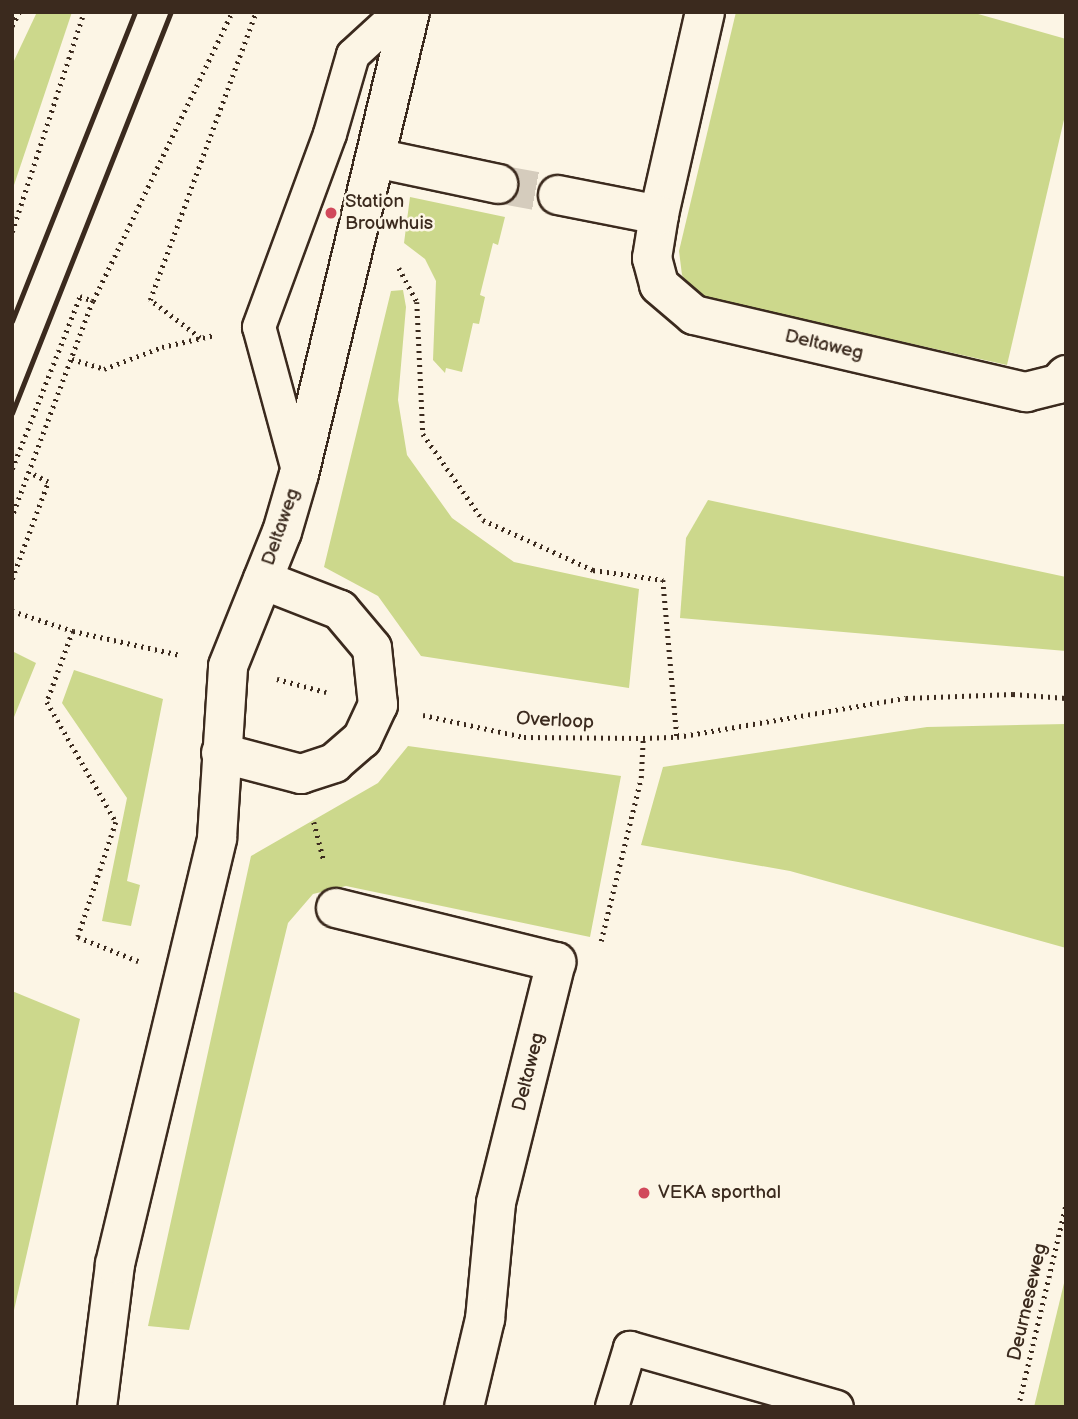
<!DOCTYPE html>
<html>
<head>
<meta charset="utf-8">
<style>
	body { margin:0 }
	#map { position:relative; width:1078px; height:1419px; overflow:hidden; background:#fcf5e5; font-family:"Balsamiq Sans",sans-serif }
	div>[style] { position:absolute }
	.green>* { inset:0; background:#ccd88c }
	.street-tunnel>* { height:38px; margin-top:-19px; transform-origin:0; background:repeating-linear-gradient(90deg,#d5ccbd 0 38px,transparent 0 57px) }
	.path>* { height:4.5px; margin-top:-2.25px; transform-origin:0; background:repeating-linear-gradient(90deg,#3b2a1e 0 2px,transparent 0 7px) }
	.roads { filter:drop-shadow(2px 0 #3b2a1e) drop-shadow(-2px 0 #3b2a1e) drop-shadow(0 2px #3b2a1e) drop-shadow(0 -2px #3b2a1e) }
	.lane>* { height:32px; margin:-16px; padding:0 16px; transform-origin:16px; border-radius:16px; background:#fcf5e5 }
	.street>* { height:38px; margin:-19px; padding:0 19px; transform-origin:19px; border-radius:19px; background:#fcf5e5 }
	.rail>* { height:5px; margin:-2.5px; padding:0 2.5px; transform-origin:2.5px; border-radius:2.5px; background:#3b2a1e }
	.dots>* { width:19px; height:19px; translate:-50% -50%; box-sizing:border-box; border:4px solid #fcf5e5; border-radius:50% }
	span { translate:-50% -50%; white-space:nowrap; text-align:center; line-height:1.15; -webkit-text-stroke:5px #fcf5e5; paint-order:stroke }
	.poi-label { font-size:19px; color:#3b2a1e }
	.left { translate:0 -50%; text-align:left }
	.street-label { font-size:19px; color:#3b2a1e }
	.frame { position:absolute; inset:0; border:14px solid #3b2a1e; pointer-events:none }
</style>
</head>
<body>
<div id="map">
	<div class="green">
		<div style="clip-path:polygon(37px 12px,72px 12px,12px 191px,12px 65px)"></div>
		<div style="clip-path:polygon(736px 12px,971px 12px,1066px 39px,1066px 111px,1007px 365px,697px 296px,682px 275px,679px 251px)"></div>
		<div style="clip-path:polygon(410px 197px,505px 217px,498px 245px,493px 243px,480px 295px,485px 297px,479px 324px,473px 323px,462px 372px,446px 368px,445px 373px,433px 360px,436px 281px,425px 259px,404px 243px)"></div>
		<div style="clip-path:polygon(403px 290px,406px 307px,398px 400px,407px 455px,452px 518px,514px 562px,639px 589px,629px 688px,421px 656px,378px 596px,324px 567px,391px 291px)"></div>
		<div style="clip-path:polygon(708px 500px,1066px 577px,1066px 651px,680px 618px,686px 538px)"></div>
		<div style="clip-path:polygon(12px 651px,36px 663px,12px 722px)"></div>
		<div style="clip-path:polygon(74px 670px,163px 699px,127px 881px,140px 885px,131px 926px,102px 921px,127px 798px,62px 703px)"></div>
		<div style="clip-path:polygon(1066px 724px,1066px 948px,790px 871px,641px 845px,663px 767px,927px 727px)"></div>
		<div style="clip-path:polygon(408px 746px,621px 776px,590px 937px,346px 886px,313px 894px,288px 923px,189px 1330px,148px 1326px,251px 856px,378px 783px)"></div>
		<div style="clip-path:polygon(12px 991px,80px 1019px,12px 1319px)"></div>
		<div style="clip-path:polygon(1066px 1275px,1066px 1407px,1034px 1407px)"></div>
	</div>
	<div class="street-tunnel">
		<div style="left:498px;top:184px;width:61px;rotate:10.4deg"></div>
	</div>
	<div class="path">
		<div style="left:12px;top:26px;width:16px;rotate:-63deg"></div>
		<div style="left:12px;top:232px;width:231px;rotate:-71.9deg"></div>
		<div style="left:399px;top:268px;width:38px;rotate:62deg"></div>
		<div style="left:417px;top:302px;width:132px;rotate:87.4deg"></div>
		<div style="left:423px;top:434px;width:105px;rotate:55.1deg"></div>
		<div style="left:483px;top:520px;width:121px;rotate:24.4deg"></div>
		<div style="left:593px;top:570px;width:71px;rotate:8.1deg"></div>
		<div style="left:663px;top:580px;width:158px;rotate:84.9deg"></div>
		<div style="left:93px;top:301px;width:321px;rotate:-64.3deg"></div>
		<div style="left:200px;top:338px;width:63px;rotate:-142.8deg"></div>
		<div style="left:150px;top:300px;width:307px;rotate:-69.8deg"></div>
		<div style="left:72px;top:359px;width:34px;rotate:17deg"></div>
		<div style="left:104px;top:369px;width:62px;rotate:-20.8deg"></div>
		<div style="left:162px;top:347px;width:54px;rotate:-12.8deg"></div>
		<div style="left:12px;top:469px;width:186px;rotate:-68.5deg"></div>
		<div style="left:80px;top:296px;width:14px;rotate:21deg"></div>
		<div style="left:93px;top:301px;width:232px;rotate:110.5deg"></div>
		<div style="left:12px;top:579px;width:103px;rotate:-69.6deg"></div>
		<div style="left:48px;top:482px;width:20px;rotate:-153deg"></div>
		<div style="left:12px;top:611px;width:64px;rotate:18.2deg"></div>
		<div style="left:73px;top:631px;width:110px;rotate:12.6deg"></div>
		<div style="left:73px;top:631px;width:76px;rotate:110.1deg"></div>
		<div style="left:47px;top:702px;width:138px;rotate:60.1deg"></div>
		<div style="left:116px;top:822px;width:121px;rotate:108.3deg"></div>
		<div style="left:78px;top:937px;width:65px;rotate:21.8deg"></div>
		<div style="left:277px;top:679px;width:51px;rotate:14.9deg"></div>
		<div style="left:423px;top:715px;width:103px;rotate:12.3deg"></div>
		<div style="left:524px;top:737px;width:119px;rotate:0.5deg"></div>
		<div style="left:643px;top:738px;width:34px;rotate:-2deg"></div>
		<div style="left:677px;top:737px;width:232px;rotate:-9.7deg"></div>
		<div style="left:906px;top:698px;width:107px;rotate:-2.1deg"></div>
		<div style="left:1013px;top:694px;width:53px;rotate:4.3deg"></div>
		<div style="left:314px;top:822px;width:40px;rotate:75.6deg"></div>
		<div style="left:601px;top:941px;width:168px;rotate:-76.2deg"></div>
		<div style="left:641px;top:778px;width:40px;rotate:-87.1deg"></div>
		<div style="left:1018px;top:1407px;width:209px;rotate:-76.7deg"></div>
	</div>
	<div class="roads">
		<div class="lane">
			<div style="left:299px;top:474px;width:152px;rotate:-105.2deg"></div>
			<div style="left:259px;top:327px;width:206px;rotate:-69.8deg"></div>
			<div style="left:330px;top:134px;width:82px;rotate:-73.8deg"></div>
			<div style="left:353px;top:55px;width:64px;rotate:-42.5deg"></div>
			<div style="left:612px;top:1407px;width:62px;rotate:-73deg"></div>
			<div style="left:630px;top:1348px;width:215px;rotate:15.9deg"></div>
		</div>
		<div class="street">
			<div style="left:705px;top:12px;width:208px;rotate:102.8deg"></div>
			<div style="left:659px;top:215px;width:44px;rotate:99.2deg"></div>
			<div style="left:652px;top:258px;width:28px;rotate:75deg"></div>
			<div style="left:659px;top:285px;width:46px;rotate:40.6deg"></div>
			<div style="left:694px;top:315px;width:341px;rotate:13.1deg"></div>
			<div style="left:1026px;top:392px;width:33px;rotate:-14deg"></div>
			<div style="left:1058px;top:384px;width:12px;rotate:-48deg"></div>
			<div style="left:376px;top:158px;width:125px;rotate:12deg"></div>
			<div style="left:558px;top:195px;width:103px;rotate:11.2deg"></div>
			<div style="left:221px;top:753px;width:83px;rotate:14.7deg"></div>
			<div style="left:301px;top:774px;width:35px;rotate:-18deg"></div>
			<div style="left:334px;top:763px;width:37px;rotate:-41deg"></div>
			<div style="left:362px;top:739px;width:38px;rotate:-65deg"></div>
			<div style="left:378px;top:705px;width:57px;rotate:-96deg"></div>
			<div style="left:372px;top:648px;width:50px;rotate:-130.1deg"></div>
			<div style="left:340px;top:610px;width:83px;rotate:-158.7deg"></div>
			<div style="left:336px;top:908px;width:227px;rotate:13.8deg"></div>
			<div style="left:556px;top:962px;width:248px;rotate:104deg"></div>
			<div style="left:496px;top:1203px;width:117px;rotate:95.4deg"></div>
			<div style="left:485px;top:1319px;width:90px;rotate:103.4deg"></div>
			<div style="left:97px;top:1407px;width:144px;rotate:-82.8deg"></div>
			<div style="left:115px;top:1264px;width:438px;rotate:-76.5deg"></div>
			<div style="left:217px;top:838px;width:172px;rotate:-86.3deg"></div>
			<div style="left:228px;top:666px;width:144px;rotate:-68.1deg"></div>
			<div style="left:282px;top:532px;width:60px;rotate:-73.7deg"></div>
			<div style="left:299px;top:474px;width:475px;rotate:-76.5deg"></div>
		</div>
	</div>
	<div class="rail">
		<div style="left:12px;top:321px;width:333px;rotate:-68.3deg"></div>
		<div style="left:12px;top:413px;width:431px;rotate:-68.4deg"></div>
	</div>
	<div class="dots">
		<div style="left:331px;top:213px;background:#d1495b"></div>
		<div style="left:644px;top:1193px;background:#d1495b"></div>
	</div>
	<div class="poi-label">
		<span class="left" style="left:345px;top:213px">Station<br>Brouwhuis</span>
		<span class="left" style="left:658px;top:1193px">VEKA sporthal</span>
	</div>
	<div class="street-label">
		<span style="left:824px;top:345px;rotate:13deg">Deltaweg</span>
		<span style="left:281px;top:527px;rotate:-71deg">Deltaweg</span>
		<span style="left:555px;top:721px;rotate:3deg">Overloop</span>
		<span style="left:529px;top:1072px;rotate:-76deg">Deltaweg</span>
		<span style="left:1028px;top:1302px;rotate:-77deg">Deurneseweg</span>
	</div>
	<div class="frame"></div>
</div>
</body>
</html>
